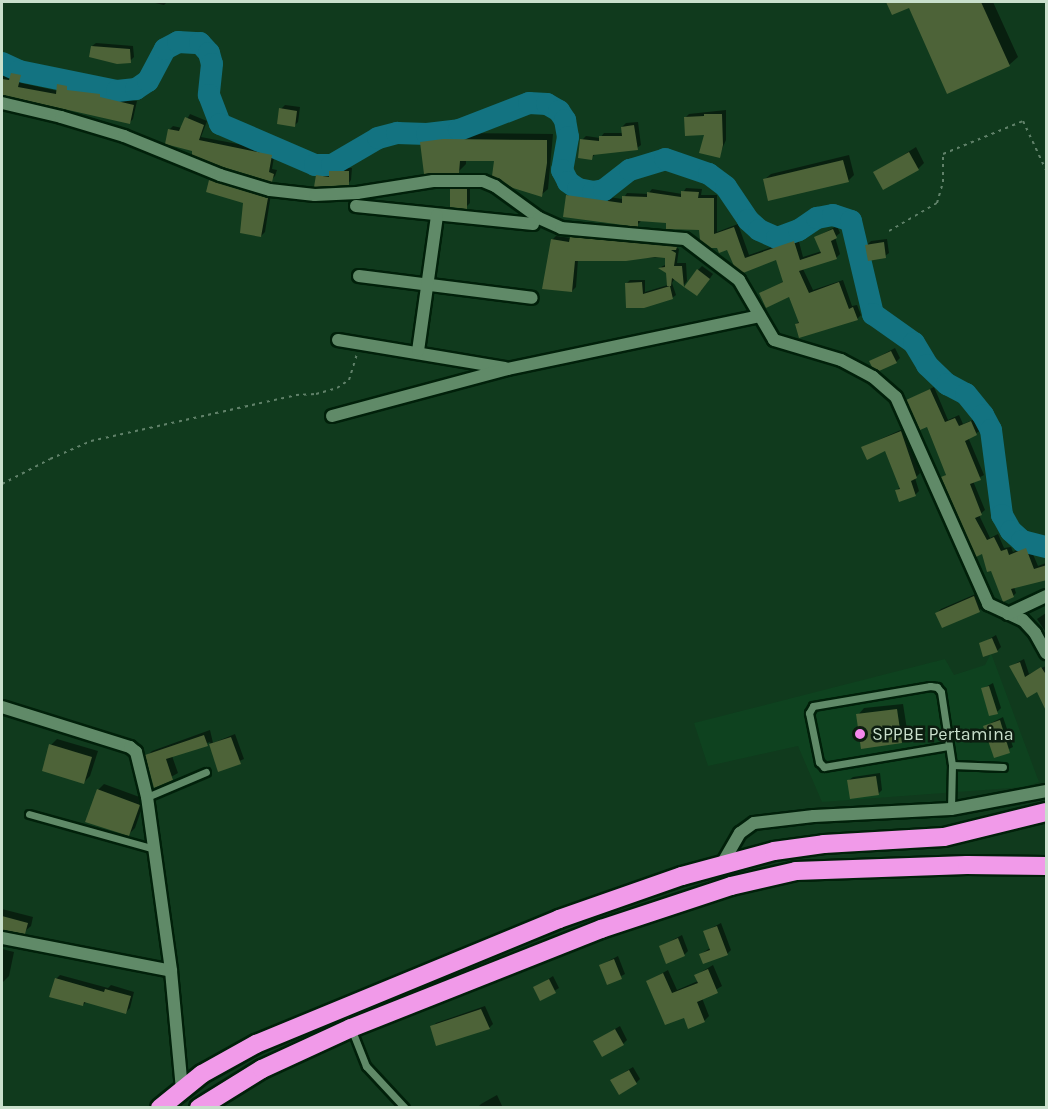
<!DOCTYPE html>
<html>
<head>
<meta charset="utf-8">
<style>
	body { margin:0 }
	#map { position:relative; width:1048px; height:1109px; overflow:hidden; background:#103a1d; font-family:Karla,sans-serif }
	div>[style] { position:absolute }
	.built>* { inset:0; background:#0e421f }
	.shadow>* { inset:0; background:#0007 }
	.river>* { height:22px; margin:-11px; padding:0 11px; transform-origin:11px; border-radius:11px; background:#137381 }
	.building>* { inset:0; background:#4d6338 }
	.path>* { height:2px; margin-top:-1px; transform-origin:0; background:repeating-linear-gradient(90deg,#608169 0 3px,transparent 0 7.5px) }
	.roads { filter:drop-shadow(2px 0 #01200a) drop-shadow(-2px 0 #01200a) drop-shadow(0 2px #01200a) drop-shadow(0 -2px #01200a) }
	.lane>* { height:7px; margin:-3.5px; padding:0 3.5px; transform-origin:3.5px; border-radius:3.5px; background:#608a68 }
	.street>* { height:12px; margin:-6px; padding:0 6px; transform-origin:6px; border-radius:6px; background:#608a68 }
	.highway>* { height:18px; margin:-9px; padding:0 9px; transform-origin:9px; border-radius:9px; background:#f19ae9 }
	.dots>* { width:16px; height:16px; translate:-50% -50%; box-sizing:border-box; border:3px solid #0c1d10; border-radius:50% }
	span { translate:-50% -50%; white-space:nowrap; text-align:center; line-height:1.15; -webkit-text-stroke:5px #0c1d10; paint-order:stroke }
	.poi-label { font-size:18px; color:#c9dfcc }
	.left { translate:0 -50%; text-align:left }
	.frame { position:absolute; inset:0; border:3px solid #c9dfcc; pointer-events:none }
</style>
</head>
<body>
<div id="map">
	<div class="built">
		<div style="clip-path:polygon(991px 653px,1039px 782px,1025px 787px,822px 802px,798px 746px,708px 766px,694px 723px,945px 659px,954px 675px,985px 665px)"></div>
	</div>
	<div class="shadow">
		<div style="clip-path:polygon(151px 2px,167px 2px,164px 5px)"></div>
		<div style="clip-path:polygon(888px 2px,993px 2px,1018px 57px,1009px 65px,909px 6px,893px 13px)"></div>
		<div style="clip-path:polygon(96px 43px,133px 46px,134px 57px,130px 61px,92px 46px)"></div>
		<div style="clip-path:polygon(16px 70px,24px 71px,21px 83px,58px 91px,63px 81px,70px 83px,70px 86px,103px 91px,103px 93px,137px 101px,133px 119px,129px 123px,2px 94px,2px 75px,12px 76px)"></div>
		<div style="clip-path:polygon(285px 105px,300px 107px,298px 122px,294px 126px,281px 109px)"></div>
		<div style="clip-path:polygon(726px 110px,726px 140px,719px 156px,705px 133px,685px 118px,689px 114px)"></div>
		<div style="clip-path:polygon(190px 114px,207px 121px,201px 137px,275px 151px,272px 169px,277px 170px,275px 176px,271px 180px,194px 150px,169px 130px,173px 126px,182px 128px)"></div>
		<div style="clip-path:polygon(638px 122px,641px 145px,637px 148px,596px 153px,591px 159px,582px 140px,586px 136px,600px 138px,604px 133px,623px 133px,622px 127px,626px 123px)"></div>
		<div style="clip-path:polygon(451px 133px,553px 134px,548px 189px,541px 195px,496px 159px,466px 159px,466px 164px,459px 171px,422px 143px,429px 136px)"></div>
		<div style="clip-path:polygon(916px 147px,924px 163px,918px 169px,875px 173px)"></div>
		<div style="clip-path:polygon(849px 155px,854px 175px,848px 181px,764px 180px,771px 174px)"></div>
		<div style="clip-path:polygon(334px 168px,352px 168px,351px 180px,348px 184px,317px 175px,321px 172px,331px 174px)"></div>
		<div style="clip-path:polygon(214px 176px,271px 194px,265px 232px,261px 236px,245px 202px,207px 191px)"></div>
		<div style="clip-path:polygon(455px 186px,470px 186px,470px 203px,466px 207px,451px 190px)"></div>
		<div style="clip-path:polygon(686px 188px,702px 189px,701px 195px,717px 195px,717px 232px,738px 224px,749px 255px,798px 238px,803px 257px,822px 251px,816px 237px,837px 226px,840px 233px,835px 237px,840px 254px,836px 258px,803px 269px,813px 290px,843px 280px,852px 306px,857px 305px,861px 315px,857px 319px,796px 324px,800px 321px,790px 295px,761px 294px,784px 281px,777px 258px,743px 271px,728px 248px,718px 246px,700px 228px,668px 222px,641px 221px,637px 225px,567px 195px,571px 192px,623px 199px,627px 193px,648px 194px,652px 189px,682px 194px)"></div>
		<div style="clip-path:polygon(575px 234px,680px 244px,676px 247px,679px 249px,677px 263px,686px 263px,687px 281px,684px 285px,675px 278px,672px 283px,676px 295px,672px 298px,628px 307px,627px 283px,630px 280px,645px 280px,645px 292px,668px 285px,667px 272px,661px 267px,667px 264px,666px 257px,578px 260px,576px 287px,572px 291px,552px 240px,556px 236px,571px 238px)"></div>
		<div style="clip-path:polygon(887px 239px,889px 253px,885px 256px,867px 245px,871px 241px)"></div>
		<div style="clip-path:polygon(702px 266px,713px 274px,701px 291px,698px 270px)"></div>
		<div style="clip-path:polygon(895px 348px,900px 358px,896px 362px,871px 361px)"></div>
		<div style="clip-path:polygon(934px 387px,948px 420px,959px 415px,963px 424px,975px 419px,980px 431px,968px 437px,984px 475px,973px 481px,985px 510px,979px 515px,990px 538px,998px 534px,1004px 548px,1011px 547px,1013px 552px,1029px 545px,1038px 566px,1046px 563px,1046px 578px,1014px 587px,1016px 593px,1013px 596px,992px 569px,943px 478px,947px 473px,928px 425px,908px 400px)"></div>
		<div style="clip-path:polygon(905px 428px,920px 473px,915px 478px,919px 491px,915px 495px,897px 490px,900px 487px,886px 449px,863px 447px)"></div>
		<div style="clip-path:polygon(978px 593px,983px 606px,980px 610px,943px 626px,937px 613px,941px 609px)"></div>
		<div style="clip-path:polygon(1046px 613px,1046px 631px,1045px 631px,1037px 619px)"></div>
		<div style="clip-path:polygon(996px 635px,1001px 647px,997px 651px,981px 644px)"></div>
		<div style="clip-path:polygon(1024px 659px,1029px 674px,1046px 666px,1046px 685px,1027px 696px,1011px 666px)"></div>
		<div style="clip-path:polygon(993px 683px,1001px 708px,997px 712px,982px 689px)"></div>
		<div style="clip-path:polygon(903px 704px,908px 736px,901px 742px,858px 715px,864px 708px)"></div>
		<div style="clip-path:polygon(1003px 717px,1013px 747px,995px 756px,985px 726px)"></div>
		<div style="clip-path:polygon(210px 730px,213px 743px,235px 734px,244px 759px,219px 770px,210px 742px,172px 756px,178px 773px,155px 786px,147px 756px,152px 751px)"></div>
		<div style="clip-path:polygon(57px 739px,98px 751px,90px 776px,84px 782px,51px 745px)"></div>
		<div style="clip-path:polygon(880px 773px,882px 790px,878px 794px,849px 780px,853px 777px)"></div>
		<div style="clip-path:polygon(104px 784px,145px 799px,135px 828px,129px 834px,98px 790px)"></div>
		<div style="clip-path:polygon(2px 909px,33px 917px,31px 926px,24px 932px,2px 929px)"></div>
		<div style="clip-path:polygon(721px 923px,731px 950px,727px 954px,701px 954px,710px 948px,704px 932px)"></div>
		<div style="clip-path:polygon(682px 935px,688px 951px,684px 955px,661px 946px)"></div>
		<div style="clip-path:polygon(2px 949px,14px 952px,9px 976px,3px 982px)"></div>
		<div style="clip-path:polygon(618px 956px,625px 974px,608px 983px,601px 965px)"></div>
		<div style="clip-path:polygon(713px 965px,722px 986px,702px 998px,709px 1016px,704px 1021px,684px 1016px,648px 981px,668px 970px,677px 990px,698px 981px,696px 975px)"></div>
		<div style="clip-path:polygon(60px 975px,108px 988px,111px 985px,134px 992px,130px 1008px,126px 1012px,87px 1001px,83px 1005px,56px 979px)"></div>
		<div style="clip-path:polygon(553px 976px,559px 988px,541px 999px,535px 988px)"></div>
		<div style="clip-path:polygon(485px 1006px,493px 1024px,489px 1028px,432px 1027px,436px 1023px)"></div>
		<div style="clip-path:polygon(620px 1026px,627px 1040px,623px 1044px,595px 1041px)"></div>
		<div style="clip-path:polygon(633px 1067px,640px 1079px,636px 1083px,612px 1080px)"></div>
		<div style="clip-path:polygon(497px 1095px,503px 1108px,477px 1108px,481px 1104px)"></div>
	</div>
	<div class="river">
		<div style="left:2px;top:63px;width:19px;rotate:25deg"></div>
		<div style="left:19px;top:71px;width:100px;rotate:11.5deg"></div>
		<div style="left:117px;top:91px;width:19px;rotate:-6deg"></div>
		<div style="left:136px;top:89px;width:14px;rotate:-34deg"></div>
		<div style="left:148px;top:81px;width:36px;rotate:-62deg"></div>
		<div style="left:165px;top:49px;width:15px;rotate:-28deg"></div>
		<div style="left:178px;top:42px;width:22px;rotate:3deg"></div>
		<div style="left:200px;top:43px;width:13px;rotate:48deg"></div>
		<div style="left:209px;top:53px;width:11px;rotate:75deg"></div>
		<div style="left:212px;top:64px;width:31px;rotate:96deg"></div>
		<div style="left:209px;top:95px;width:31px;rotate:69deg"></div>
		<div style="left:220px;top:124px;width:103px;rotate:23.3deg"></div>
		<div style="left:315px;top:165px;width:17px"></div>
		<div style="left:332px;top:165px;width:53px;rotate:-30.4deg"></div>
		<div style="left:378px;top:138px;width:20px;rotate:-15deg"></div>
		<div style="left:397px;top:133px;width:30px;rotate:2deg"></div>
		<div style="left:427px;top:134px;width:32px;rotate:-7deg"></div>
		<div style="left:459px;top:130px;width:75px;rotate:-21.1deg"></div>
		<div style="left:529px;top:103px;width:18px;rotate:3deg"></div>
		<div style="left:547px;top:104px;width:14px;rotate:30deg"></div>
		<div style="left:559px;top:111px;width:11px;rotate:56deg"></div>
		<div style="left:565px;top:120px;width:17px;rotate:80deg"></div>
		<div style="left:568px;top:137px;width:34px;rotate:100deg"></div>
		<div style="left:562px;top:170px;width:13px;rotate:63deg"></div>
		<div style="left:568px;top:182px;width:12px;rotate:35deg"></div>
		<div style="left:578px;top:189px;width:15px;rotate:11deg"></div>
		<div style="left:593px;top:192px;width:11px;rotate:-10deg"></div>
		<div style="left:604px;top:190px;width:33px;rotate:-38deg"></div>
		<div style="left:630px;top:170px;width:37px;rotate:-17deg"></div>
		<div style="left:665px;top:159px;width:46px;rotate:18.8deg"></div>
		<div style="left:709px;top:174px;width:21px;rotate:37deg"></div>
		<div style="left:726px;top:187px;width:40px;rotate:56deg"></div>
		<div style="left:748px;top:220px;width:15px;rotate:42deg"></div>
		<div style="left:759px;top:230px;width:20px;rotate:24deg"></div>
		<div style="left:777px;top:238px;width:23px;rotate:-20deg"></div>
		<div style="left:799px;top:230px;width:22px;rotate:-34deg"></div>
		<div style="left:817px;top:218px;width:16px;rotate:-11deg"></div>
		<div style="left:833px;top:215px;width:19px;rotate:18deg"></div>
		<div style="left:851px;top:221px;width:96px;rotate:76.7deg"></div>
		<div style="left:873px;top:314px;width:50px;rotate:35.3deg"></div>
		<div style="left:914px;top:343px;width:26px;rotate:59deg"></div>
		<div style="left:927px;top:365px;width:28px;rotate:44deg"></div>
		<div style="left:947px;top:384px;width:21px;rotate:28deg"></div>
		<div style="left:966px;top:394px;width:27px;rotate:51deg"></div>
		<div style="left:983px;top:415px;width:17px;rotate:62deg"></div>
		<div style="left:991px;top:430px;width:86px;rotate:82.6deg"></div>
		<div style="left:1002px;top:515px;width:18px;rotate:61deg"></div>
		<div style="left:1011px;top:531px;width:15px;rotate:42deg"></div>
		<div style="left:1022px;top:541px;width:25px;rotate:14deg"></div>
	</div>
	<div class="building">
		<div style="clip-path:polygon(886px 2px,981px 2px,1010px 66px,947px 94px,909px 8px,892px 15px)"></div>
		<div style="clip-path:polygon(91px 46px,130px 49px,131px 63px,117px 64px,89px 57px)"></div>
		<div style="clip-path:polygon(11px 73px,21px 75px,18px 87px,56px 94px,57px 84px,67px 86px,67px 90px,100px 94px,100px 97px,134px 105px,130px 124px,2px 95px,2px 79px,9px 80px)"></div>
		<div style="clip-path:polygon(279px 108px,297px 111px,295px 127px,277px 124px)"></div>
		<div style="clip-path:polygon(704px 114px,722px 114px,723px 145px,720px 158px,699px 153px,704px 135px,685px 136px,684px 117px,704px 116px)"></div>
		<div style="clip-path:polygon(185px 117px,204px 125px,199px 140px,272px 155px,269px 172px,274px 174px,272px 182px,223px 167px,192px 155px,192px 151px,165px 144px,168px 129px,179px 131px)"></div>
		<div style="clip-path:polygon(634px 125px,638px 150px,593px 155px,592px 160px,578px 158px,580px 139px,599px 141px,599px 136px,622px 136px,621px 127px)"></div>
		<div style="clip-path:polygon(443px 139px,547px 140px,547px 163px,542px 197px,513px 188px,492px 176px,494px 161px,460px 161px,459px 173px,424px 174px,420px 142px)"></div>
		<div style="clip-path:polygon(909px 152px,919px 170px,883px 190px,873px 172px)"></div>
		<div style="clip-path:polygon(843px 160px,849px 182px,768px 201px,763px 179px)"></div>
		<div style="clip-path:polygon(329px 171px,349px 171px,349px 185px,314px 187px,316px 175px,329px 177px)"></div>
		<div style="clip-path:polygon(209px 180px,268px 198px,261px 237px,240px 233px,243px 203px,206px 192px)"></div>
		<div style="clip-path:polygon(450px 189px,467px 189px,467px 209px,450px 207px)"></div>
		<div style="clip-path:polygon(681px 191px,699px 192px,698px 198px,714px 198px,714px 234px,734px 227px,745px 258px,794px 241px,800px 260px,821px 253px,814px 237px,833px 229px,837px 238px,831px 241px,837px 259px,799px 271px,809px 293px,839px 282px,849px 309px,853px 307px,858px 320px,799px 338px,795px 324px,799px 323px,789px 297px,766px 308px,759px 293px,783px 282px,776px 260px,743px 273px,734px 266px,727px 250px,719px 253px,717px 248px,710px 248px,700px 240px,699px 230px,666px 229px,666px 223px,638px 221px,638px 227px,563px 217px,566px 195px,622px 203px,622px 196px,647px 197px,647px 192px,681px 197px)"></div>
		<div style="clip-path:polygon(570px 237px,677px 247px,676px 250px,671px 250px,676px 253px,674px 266px,682px 266px,684px 287px,672px 278px,671px 286px,667px 286px,666px 273px,658px 268px,665px 267px,665px 258px,655px 257px,626px 261px,575px 261px,572px 292px,542px 289px,551px 239px,569px 242px)"></div>
		<div style="clip-path:polygon(884px 242px,886px 258px,868px 261px,865px 245px)"></div>
		<div style="clip-path:polygon(697px 269px,710px 279px,697px 296px,684px 287px)"></div>
		<div style="clip-path:polygon(642px 282px,643px 294px,670px 286px,673px 299px,644px 308px,626px 308px,625px 283px)"></div>
		<div style="clip-path:polygon(891px 351px,897px 363px,879px 371px,872px 367px,869px 361px)"></div>
		<div style="clip-path:polygon(930px 389px,945px 422px,955px 418px,959px 426px,971px 421px,977px 435px,965px 441px,981px 480px,970px 484px,982px 515px,975px 518px,987px 540px,994px 537px,1001px 551px,1007px 549px,1009px 555px,1026px 548px,1034px 569px,1047px 565px,1047px 580px,1011px 589px,1014px 597px,1003px 602px,991px 571px,987px 572px,982px 554px,976px 557px,941px 477px,946px 475px,927px 427px,920px 430px,906px 400px)"></div>
		<div style="clip-path:polygon(901px 431px,917px 478px,911px 481px,916px 496px,899px 502px,895px 490px,900px 489px,885px 451px,867px 460px,861px 447px)"></div>
		<div style="clip-path:polygon(974px 596px,980px 612px,942px 628px,935px 613px)"></div>
		<div style="clip-path:polygon(992px 638px,998px 652px,983px 657px,979px 643px)"></div>
		<div style="clip-path:polygon(1020px 662px,1025px 677px,1041px 667px,1047px 676px,1047px 713px,1037px 692px,1027px 698px,1009px 666px)"></div>
		<div style="clip-path:polygon(989px 686px,998px 714px,989px 716px,981px 688px)"></div>
		<div style="clip-path:polygon(897px 709px,902px 743px,861px 749px,856px 714px)"></div>
		<div style="clip-path:polygon(1000px 720px,1010px 753px,994px 758px,983px 726px)"></div>
		<div style="clip-path:polygon(204px 735px,208px 746px,166px 759px,173px 780px,154px 788px,145px 755px)"></div>
		<div style="clip-path:polygon(231px 737px,241px 764px,218px 772px,209px 744px)"></div>
		<div style="clip-path:polygon(49px 744px,92px 757px,84px 784px,42px 771px)"></div>
		<div style="clip-path:polygon(876px 776px,879px 795px,850px 799px,847px 780px)"></div>
		<div style="clip-path:polygon(97px 789px,140px 805px,129px 836px,85px 822px)"></div>
		<div style="clip-path:polygon(2px 916px,28px 923px,25px 934px,2px 930px)"></div>
		<div style="clip-path:polygon(717px 926px,728px 955px,703px 964px,699px 954px,710px 950px,703px 931px)"></div>
		<div style="clip-path:polygon(678px 938px,685px 956px,666px 964px,659px 946px)"></div>
		<div style="clip-path:polygon(614px 959px,622px 979px,607px 985px,599px 965px)"></div>
		<div style="clip-path:polygon(708px 969px,718px 993px,697px 1002px,705px 1022px,688px 1029px,684px 1018px,665px 1025px,646px 981px,663px 973px,672px 993px,698px 983px,694px 975px)"></div>
		<div style="clip-path:polygon(55px 978px,104px 992px,105px 989px,131px 996px,126px 1014px,84px 1002px,83px 1006px,49px 997px)"></div>
		<div style="clip-path:polygon(549px 979px,556px 993px,540px 1001px,533px 987px)"></div>
		<div style="clip-path:polygon(481px 1009px,490px 1029px,436px 1046px,430px 1026px)"></div>
		<div style="clip-path:polygon(615px 1029px,624px 1045px,602px 1057px,593px 1041px)"></div>
		<div style="clip-path:polygon(629px 1070px,637px 1084px,619px 1095px,610px 1080px)"></div>
	</div>
	<div class="path">
		<div style="left:889px;top:231px;width:56px;rotate:-30.3deg"></div>
		<div style="left:937px;top:203px;width:22px;rotate:-74deg"></div>
		<div style="left:943px;top:182px;width:28px;rotate:-90deg"></div>
		<div style="left:943px;top:154px;width:87px;rotate:-22.4deg"></div>
		<div style="left:1023px;top:121px;width:54px;rotate:64.9deg"></div>
		<div style="left:2px;top:484px;width:54px;rotate:-27.5deg"></div>
		<div style="left:50px;top:459px;width:45px;rotate:-23.7deg"></div>
		<div style="left:91px;top:441px;width:210px;rotate:-12.6deg"></div>
		<div style="left:296px;top:395px;width:20px;rotate:-3deg"></div>
		<div style="left:316px;top:394px;width:22px;rotate:-16deg"></div>
		<div style="left:337px;top:388px;width:14px;rotate:-34deg"></div>
		<div style="left:349px;top:380px;width:27px;rotate:-73deg"></div>
	</div>
	<div class="roads">
		<div class="lane">
			<div style="left:948px;top:746px;width:126px;rotate:170.4deg"></div>
			<div style="left:824px;top:767px;width:7px;rotate:-135deg"></div>
			<div style="left:819px;top:762px;width:50px;rotate:-101.5deg"></div>
			<div style="left:809px;top:713px;width:8px;rotate:-60deg"></div>
			<div style="left:813px;top:706px;width:119px;rotate:-9.7deg"></div>
			<div style="left:930px;top:686px;width:7px;rotate:8deg"></div>
			<div style="left:937px;top:687px;width:6px;rotate:51deg"></div>
			<div style="left:941px;top:692px;width:74px;rotate:81.4deg"></div>
			<div style="left:952px;top:765px;width:44px;rotate:91.3deg"></div>
			<div style="left:952px;top:765px;width:51px;rotate:2.2deg"></div>
			<div style="left:147px;top:797px;width:64px;rotate:-23deg"></div>
			<div style="left:29px;top:814px;width:130px;rotate:15.6deg"></div>
			<div style="left:351px;top:1028px;width:41px;rotate:68.5deg"></div>
			<div style="left:366px;top:1066px;width:57px;rotate:47.1deg"></div>
		</div>
		<div class="street">
			<div style="left:2px;top:103px;width:61px;rotate:13.3deg"></div>
			<div style="left:61px;top:117px;width:66px;rotate:16.8deg"></div>
			<div style="left:124px;top:136px;width:104px;rotate:22.1deg"></div>
			<div style="left:220px;top:175px;width:52px;rotate:16.7deg"></div>
			<div style="left:270px;top:190px;width:45px;rotate:6.3deg"></div>
			<div style="left:315px;top:195px;width:42px;rotate:-2.7deg"></div>
			<div style="left:357px;top:193px;width:77px;rotate:-9deg"></div>
			<div style="left:433px;top:181px;width:50px"></div>
			<div style="left:483px;top:181px;width:13px;rotate:23deg"></div>
			<div style="left:495px;top:186px;width:54px;rotate:36deg"></div>
			<div style="left:539px;top:218px;width:24px;rotate:24deg"></div>
			<div style="left:561px;top:228px;width:124px;rotate:5.1deg"></div>
			<div style="left:685px;top:239px;width:68px;rotate:37.2deg"></div>
			<div style="left:739px;top:280px;width:69px;rotate:59.7deg"></div>
			<div style="left:774px;top:340px;width:70px;rotate:16.6deg"></div>
			<div style="left:841px;top:360px;width:36px;rotate:28deg"></div>
			<div style="left:873px;top:377px;width:30px;rotate:41deg"></div>
			<div style="left:896px;top:397px;width:227px;rotate:66deg"></div>
			<div style="left:988px;top:604px;width:38px;rotate:25deg"></div>
			<div style="left:1023px;top:620px;width:18px;rotate:47deg"></div>
			<div style="left:1035px;top:633px;width:23px;rotate:61deg"></div>
			<div style="left:356px;top:206px;width:178px;rotate:5.8deg"></div>
			<div style="left:359px;top:276px;width:174px;rotate:7.2deg"></div>
			<div style="left:338px;top:340px;width:169px;rotate:9.5deg"></div>
			<div style="left:418px;top:351px;width:137px;rotate:-82deg"></div>
			<div style="left:332px;top:416px;width:182px;rotate:-15deg"></div>
			<div style="left:508px;top:369px;width:257px;rotate:-11.9deg"></div>
			<div style="left:1008px;top:614px;width:42px;rotate:-25.3deg"></div>
			<div style="left:2px;top:707px;width:134px;rotate:17.4deg"></div>
			<div style="left:130px;top:747px;width:8px;rotate:40deg"></div>
			<div style="left:136px;top:752px;width:46px;rotate:76.3deg"></div>
			<div style="left:147px;top:797px;width:176px;rotate:82.1deg"></div>
			<div style="left:171px;top:971px;width:119px;rotate:84.7deg"></div>
			<div style="left:722px;top:864px;width:36px;rotate:-60deg"></div>
			<div style="left:740px;top:833px;width:17px;rotate:-36deg"></div>
			<div style="left:754px;top:823px;width:60px;rotate:-6.7deg"></div>
			<div style="left:814px;top:816px;width:137px;rotate:-2.9deg"></div>
			<div style="left:951px;top:809px;width:97px;rotate:-10.7deg"></div>
			<div style="left:2px;top:938px;width:172px;rotate:11deg"></div>
		</div>
		<div class="highway">
			<div style="left:160px;top:1108px;width:54px;rotate:-39deg"></div>
			<div style="left:202px;top:1074px;width:62px;rotate:-29.1deg"></div>
			<div style="left:256px;top:1044px;width:328px;rotate:-22.4deg"></div>
			<div style="left:559px;top:919px;width:130px;rotate:-19.3deg"></div>
			<div style="left:682px;top:876px;width:95px;rotate:-15.2deg"></div>
			<div style="left:774px;top:851px;width:50px;rotate:-8deg"></div>
			<div style="left:824px;top:844px;width:120px;rotate:-3.3deg"></div>
			<div style="left:944px;top:837px;width:105px;rotate:-13.8deg"></div>
			<div style="left:199px;top:1108px;width:74px;rotate:-31.8deg"></div>
			<div style="left:262px;top:1069px;width:98px;rotate:-24.7deg"></div>
			<div style="left:351px;top:1028px;width:269px;rotate:-21.6deg"></div>
			<div style="left:601px;top:929px;width:137px;rotate:-18.3deg"></div>
			<div style="left:731px;top:886px;width:67px;rotate:-13deg"></div>
			<div style="left:796px;top:871px;width:171px;rotate:-2deg"></div>
			<div style="left:967px;top:865px;width:79px;rotate:0.7deg"></div>
		</div>
	</div>
	<div class="dots">
		<div style="left:860px;top:734px;background:#f688ed"></div>
	</div>
	<div class="poi-label">
		<span class="left" style="left:872px;top:734px">SPPBE Pertamina</span>
	</div>
	<div class="frame"></div>
</div>
</body>
</html>
